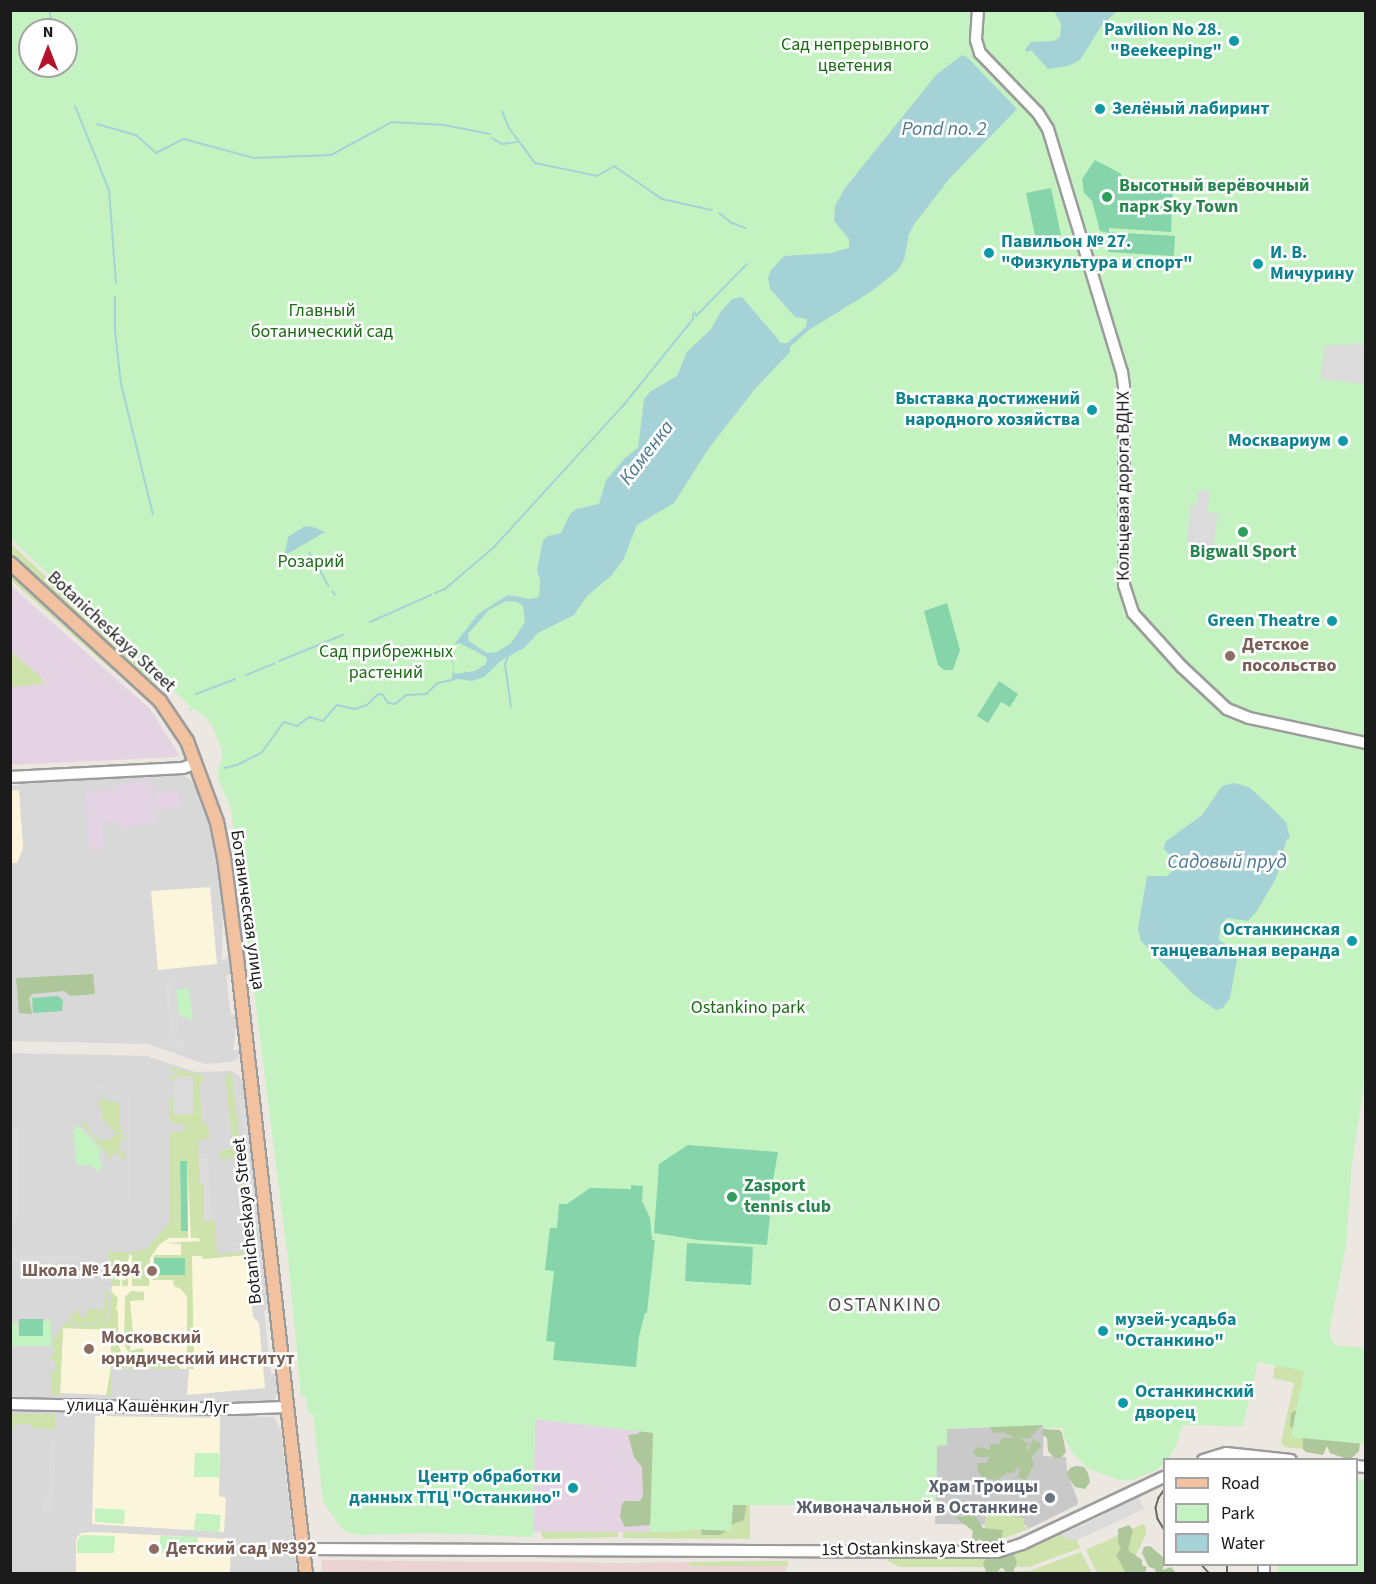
<!DOCTYPE html>
<html>
<head>
<meta charset="utf-8">
<style>
	body { margin:0 }
	#map { position:relative; width:1376px; height:1584px; overflow:hidden; background:#ece7e1; font-family:"Source Sans 3",sans-serif }
	div>[style] { position:absolute }
	.residential>* { inset:0; background:#d9d8d8 }
	.commercial>* { inset:0; background:#ebd2d4 }
	.industrial>* { inset:0; background:#e4d4e3 }
	.education>* { inset:0; background:#fbf6db }
	.religious>* { inset:0; background:#c9c9c9 }
	.grass>* { inset:0; background:#cee2ab }
	.forest>* { inset:0; background:#aec79a }
	.park>* { inset:0; background:#c4f3c1 }
	.pitch>* { inset:0; background:#86d4aa }
	.parking>* { inset:0; background:#dbdbdb }
	.water>* { inset:0; background:#a5d2d6 }
	.stream>* { height:2px; margin:-1px; padding:0 1px; transform-origin:1px; border-radius:1px; background:#a5d2d6 }
	.roads { filter:drop-shadow(2px 0 #9c9c9c) drop-shadow(-2px 0 #9c9c9c) drop-shadow(0 2px #9c9c9c) drop-shadow(0 -2px #9c9c9c) }
	.minor>* { height:10px; margin:-5px; padding:0 5px; transform-origin:5px; border-radius:5px; background:#fff }
	.major>* { height:12px; margin:-6px; padding:0 6px; transform-origin:6px; border-radius:6px; background:#f2c2a0 }
	.tram>* { height:1.5px; margin:-0.75px; padding:0 0.75px; transform-origin:0.75px; border-radius:0.75px; background:#696969 }
	.dots>* { width:16px; height:16px; translate:-50% -50%; box-sizing:border-box; border:3px solid #fff; border-radius:50% }
	span { translate:-50% -50%; white-space:nowrap; text-align:center; line-height:1.15; -webkit-text-stroke:5px #fff; paint-order:stroke }
	.culture-label { font-size:18px; color:#0d838f; font-weight:700 }
	.right { translate:-100% -50%; text-align:right }
	.left { translate:0 -50%; text-align:left }
	.park-label { font-size:18px; color:#1b6d15 }
	.leisure-label { font-size:18px; color:#27864d; font-weight:700 }
	.street-label { font-size:18px; color:#1b1b1b }
	.education-label { font-size:18px; color:#785e54; font-weight:700 }
	.worship-label { font-size:18px; color:#5b616d; font-weight:700 }
	.water-label { font-size:20px; color:#4c7992; font-style:italic }
	.neighbourhood-label { font-size:20px; color:#4e4e4e; letter-spacing:1.5px }
	.frame { position:absolute; inset:0; border:12px solid #1b1b1b; pointer-events:none }
	.legend { position:absolute; left:1163px; top:1458px; width:195px; height:108px; box-sizing:border-box; background:#fff; border:2px solid #a4a4a4; margin:0; padding:8px 10px; list-style:none; font-size:18px; color:#1b1b1b }
	.legend li { display:flex; align-items:center; gap:12px; height:30px }
	.legend b { width:30px; border:2px solid #a4a4a4 }
	.north { position:absolute; left:18px; top:18px; width:60px; height:60px; box-sizing:border-box; background:#fff; border:2px solid #a4a4a4; border-radius:50%; rotate:0deg; font-size:16px; font-weight:700; line-height:24px; text-align:center; color:#1b1b1b }
	.north::after { content:''; display:block; margin:auto; width:21px; height:27px; background:#b3132b; clip-path:polygon(50% 0,100% 100%,50% 72%,0 100%) }
</style>
</head>
<body>
<div id="map">
	<div class="residential">
		<div style="clip-path:polygon(184px 775px,194px 783px,214px 836px,223px 895px,222px 960px,230px 957px,232px 974px,226px 976px,231px 1015px,237px 1015px,237px 1021px,233px 1050px,240px 1050px,239px 1058px,230px 1062px,205px 1064px,148px 1044px,11px 1041px,10px 786px,20px 785px,20px 781px,71px 778px,92px 780px)"></div>
		<div style="clip-path:polygon(11px 1053px,147px 1056px,196px 1072px,231px 1071px,239px 1075px,245px 1089px,246px 1161px,253px 1161px,255px 1180px,248px 1181px,253px 1228px,261px 1227px,264px 1253px,261px 1253px,269px 1308px,264px 1311px,271px 1374px,277px 1373px,278px 1391px,274px 1401px,265px 1405px,11px 1399px)"></div>
		<div style="clip-path:polygon(11px 1410px,274px 1417px,281px 1431px,297px 1573px,11px 1574px)"></div>
	</div>
	<div class="commercial">
		<div style="clip-path:polygon(322px 1560px,620px 1563px,788px 1561px,785px 1574px,321px 1574px)"></div>
	</div>
	<div class="industrial">
		<div style="clip-path:polygon(10px 585px,150px 709px,179px 754px,176px 757px,11px 765px)"></div>
		<div style="clip-path:polygon(151px 781px,157px 823px,119px 829px,118px 821px,102px 822px,104px 849px,89px 850px,85px 792px,116px 790px,116px 784px)"></div>
		<div style="clip-path:polygon(178px 789px,180px 807px,157px 810px,155px 792px)"></div>
		<div style="clip-path:polygon(535px 1419px,653px 1433px,650px 1532px,533px 1532px)"></div>
	</div>
	<div class="education">
		<div style="clip-path:polygon(19px 790px,23px 848px,17px 863px,11px 863px,11px 791px)"></div>
		<div style="clip-path:polygon(210px 887px,217px 964px,158px 970px,151px 891px)"></div>
		<div style="clip-path:polygon(190px 1156px,204px 1259px,247px 1255px,253px 1317px,259px 1323px,265px 1388px,187px 1395px,189px 1369px,111px 1368px,110px 1395px,60px 1393px,63px 1328px,111px 1329px,112px 1255px,144px 1255px,172px 1227px,173px 1157px)"></div>
		<div style="clip-path:polygon(95px 1416px,220px 1418px,219px 1496px,226px 1498px,224px 1532px,92px 1524px)"></div>
		<div style="clip-path:polygon(95px 1532px,231px 1539px,230px 1573px,76px 1574px,76px 1539px,81px 1533px)"></div>
	</div>
	<div class="religious">
		<div style="clip-path:polygon(1044px 1425px,1043px 1456px,1066px 1457px,1067px 1472px,1078px 1501px,1077px 1505px,1028px 1529px,1026px 1525px,935px 1524px,937px 1446px,947px 1429px)"></div>
	</div>
	<div class="grass">
		<div style="clip-path:polygon(11px 544px,153px 676px,150px 679px,172px 701px,11px 555px)"></div>
		<div style="clip-path:polygon(10px 571px,116px 666px,112px 670px,11px 580px)"></div>
		<div style="clip-path:polygon(11px 651px,42px 678px,43px 684px,11px 687px)"></div>
		<div style="clip-path:polygon(170px 1067px,203px 1076px,204px 1083px,199px 1083px,203px 1124px,208px 1124px,209px 1139px,198px 1140px,200px 1183px,204px 1183px,204px 1221px,215px 1220px,217px 1254px,243px 1252px,243px 1255px,203px 1259px,201px 1256px,192px 1256px,194px 1369px,187px 1369px,187px 1297px,181px 1289px,174px 1286px,173px 1280px,152px 1280px,154px 1255px,181px 1255px,181px 1244px,165px 1243px,200px 1241px,199px 1238px,191px 1238px,187px 1161px,180px 1161px,181px 1231px,188px 1231px,188px 1238px,169px 1238px,160px 1244px,150px 1258px,149px 1286px,132px 1286px,132px 1252px,147px 1249px,169px 1223px,170px 1135px,173px 1132px,185px 1131px,184px 1124px,174px 1124px,170px 1119px,170px 1101px,173px 1098px,173px 1115px,173px 1077px,172px 1092px,170px 1075px,177px 1075px,177px 1071px,170px 1070px)"></div>
		<div style="clip-path:polygon(232px 1074px,241px 1157px,220px 1159px,219px 1151px,233px 1149px,225px 1075px)"></div>
		<div style="clip-path:polygon(104px 1095px,101px 1099px,119px 1103px,120px 1129px,125px 1133px,118px 1133px,109px 1127px,106px 1121px,101px 1120px,103px 1110px,99px 1108px,99px 1099px)"></div>
		<div style="clip-path:polygon(81px 1122px,86px 1122px,91px 1133px,100px 1140px,109px 1140px,116px 1134px,125px 1135px,125px 1140px,121px 1137px,119px 1150px,125px 1154px,125px 1159px,121px 1159px,120px 1153px,114px 1153px,111px 1159px)"></div>
		<div style="clip-path:polygon(238px 1173px,243px 1173px,251px 1247px,246px 1248px)"></div>
		<div style="clip-path:polygon(107px 1252px,129px 1252px,128px 1286px,122px 1286px,122px 1280px,126px 1280px,126px 1263px,118px 1260px,114px 1260px,114px 1267px,115px 1279px,120px 1280px,120px 1286px,111px 1286px,111px 1267px)"></div>
		<div style="clip-path:polygon(109px 1291px,106px 1321px,79px 1325px,67px 1320px,79px 1309px,80px 1317px,86px 1317px,87px 1309px,103px 1310px,106px 1292px)"></div>
		<div style="clip-path:polygon(111px 1291px,118px 1298px,116px 1310px,118px 1311px,118px 1344px,122px 1355px,118px 1356px,120px 1363px,118px 1364px,128px 1366px,128px 1361px,175px 1363px,181px 1369px,111px 1368px,111px 1396px,106px 1396px,111px 1366px,111px 1330px,63px 1328px,60px 1393px,66px 1395px,51px 1395px,51px 1372px,55px 1371px,55px 1362px,50px 1360px,53px 1355px,53px 1339px,66px 1322px,76px 1327px,107px 1322px,110px 1317px)"></div>
		<div style="clip-path:polygon(131px 1291px,144px 1292px,144px 1300px,130px 1301px,133px 1332px,130px 1333px,130px 1351px,143px 1348px,143px 1355px,135px 1356px,127px 1350px,124px 1343px,125px 1297px)"></div>
		<div style="clip-path:polygon(1313px 1358px,1323px 1451px,1284px 1447px,1281px 1442px,1294px 1383px,1273px 1378px,1275px 1366px)"></div>
		<div style="clip-path:polygon(11px 1414px,55px 1414px,55px 1429px,31px 1428px,31px 1424px,14px 1424px,13px 1429px,11px 1429px)"></div>
		<div style="clip-path:polygon(986px 1503px,1003px 1503px,1005px 1515px,1024px 1518px,1024px 1525px,1028px 1529px,1005px 1538px,984px 1539px)"></div>
		<div style="clip-path:polygon(733px 1505px,750px 1505px,750px 1539px,623px 1538px,623px 1532px,689px 1531px,689px 1529px,731px 1531px)"></div>
		<div style="clip-path:polygon(1143px 1524px,1146px 1527px,1146px 1534px,1127px 1573px,1097px 1573px,1086px 1550px)"></div>
		<div style="clip-path:polygon(541px 1532px,618px 1532px,618px 1537px,543px 1539px)"></div>
		<div style="clip-path:polygon(1059px 1532px,1069px 1540px,1077px 1540px,1080px 1548px,1029px 1567px,899px 1567px,888px 1561px,888px 1558px,997px 1558px,1009px 1556px)"></div>
		<div style="clip-path:polygon(1081px 1552px,1092px 1573px,957px 1574px,959px 1571px,1029px 1571px)"></div>
		<div style="clip-path:polygon(788px 1561px,788px 1566px,690px 1566px,690px 1562px)"></div>
	</div>
	<div class="forest">
		<div style="clip-path:polygon(93px 974px,95px 994px,70px 996px,64px 991px,32px 994px,29px 998px,32px 1014px,19px 1013px,16px 978px)"></div>
		<div style="clip-path:polygon(1297px 1410px,1360px 1443px,1359px 1451px,1350px 1460px,1330px 1453px,1327px 1446px,1323px 1455px,1306px 1452px,1303px 1449px,1303px 1437px,1290px 1426px,1291px 1413px)"></div>
		<div style="clip-path:polygon(1046px 1421px,1030px 1438px,1020px 1439px,1030px 1444px,1025px 1448px,1028px 1450px,1033px 1439px,1040px 1443px,1041px 1447px,1031px 1457px,1034px 1464px,1026px 1480px,1017px 1477px,1020px 1471px,1018px 1467px,1013px 1473px,1006px 1473px,998px 1480px,982px 1478px,977px 1469px,978px 1463px,986px 1463px,990px 1457px,977px 1457px,973px 1452px,975px 1449px,981px 1447px,990px 1450px,990px 1444px,999px 1444px,1002px 1438px,1015px 1438px,1003px 1432px,993px 1433px,990px 1427px)"></div>
		<div style="clip-path:polygon(645px 1424px,747px 1501px,744px 1520px,730px 1525px,729px 1529px,720px 1535px,702px 1535px,699px 1521px,625px 1527px,620px 1517px,622px 1504px,625px 1501px,640px 1501px,643px 1496px,642px 1467px,634px 1457px,628px 1435px,638px 1434px)"></div>
		<div style="clip-path:polygon(1043px 1429px,1060px 1430px,1062px 1433px,1066px 1452px,1061px 1458px,1054px 1458px,1048px 1451px,1047px 1438px,1042px 1434px)"></div>
		<div style="clip-path:polygon(1076px 1466px,1084px 1467px,1088px 1473px,1090px 1482px,1085px 1489px,1075px 1487px,1066px 1474px,1070px 1468px)"></div>
		<div style="clip-path:polygon(971px 1510px,983px 1528px,1003px 1530px,1001px 1543px,988px 1544px,979px 1539px,976px 1545px,971px 1545px,973px 1531px,955px 1517px,963px 1517px)"></div>
		<div style="clip-path:polygon(1129px 1525px,1133px 1530px,1128px 1550px,1142px 1560px,1142px 1565px,1147px 1567px,1145px 1573px,1126px 1573px,1116px 1555px,1121px 1549px,1118px 1543px,1118px 1529px)"></div>
		<div style="clip-path:polygon(1150px 1546px,1164px 1558px,1163px 1570px,1171px 1567px,1176px 1573px,1156px 1573px,1155px 1569px,1149px 1567px,1142px 1553px,1144px 1547px)"></div>
		<div style="clip-path:polygon(1011px 1553px,1014px 1554px,1017px 1563px,1013px 1572px,1006px 1572px,1002px 1567px,997px 1572px,986px 1572px,983px 1563px,986px 1558px)"></div>
	</div>
	<div class="park">
		<div style="clip-path:polygon(evenodd,10px 11px,1365px 11px,1366px 1070px,1352px 1164px,1346px 1245px,1329px 1333px,1334px 1345px,1365px 1348px,1365px 1444px,1291px 1437px,1304px 1371px,1258px 1362px,1243px 1426px,1182px 1425px,1177px 1445px,1168px 1459px,1155px 1471px,1132px 1480px,1119px 1480px,1087px 1468px,1072px 1452px,1064px 1437px,1063px 1428px,1043px 1428px,1043px 1425px,947px 1429px,947px 1445px,937px 1446px,936px 1505px,733px 1505px,731px 1531px,690px 1529px,689px 1531px,650px 1532px,653px 1433px,535px 1419px,533px 1537px,428px 1533px,359px 1535px,345px 1531px,338px 1524px,323px 1501px,313px 1414px,308px 1414px,306px 1396px,301px 1396px,289px 1267px,231px 809px,217px 776px,220px 773px,217px 770px,222px 761px,221px 747px,212px 726px,204px 716px,195px 709px,189px 711px,190px 706px,11px 539px,10px 11px,30px 30px,66px 30px,66px 66px,30px 66px,30px 30px)"></div>
		<div style="clip-path:polygon(189px 988px,193px 1021px,179px 1015px,176px 990px)"></div>
		<div style="clip-path:polygon(79px 1126px,101px 1149px,99px 1158px,103px 1168px,98px 1171px,89px 1165px,77px 1165px,73px 1130px)"></div>
		<div style="clip-path:polygon(48px 1319px,51px 1322px,51px 1346px,11px 1346px,11px 1321px,18px 1323px,19px 1336px,43px 1336px,43px 1322px)"></div>
		<div style="clip-path:polygon(195px 1453px,219px 1453px,219px 1477px,194px 1477px)"></div>
		<div style="clip-path:polygon(1357px 1479px,1365px 1480px,1365px 1573px,1277px 1573px,1278px 1565px,1356px 1564px)"></div>
		<div style="clip-path:polygon(95px 1508px,125px 1510px,124px 1524px,95px 1522px)"></div>
		<div style="clip-path:polygon(196px 1513px,221px 1515px,219px 1532px,194px 1530px)"></div>
		<div style="clip-path:polygon(82px 1535px,115px 1536px,114px 1553px,77px 1553px,77px 1540px)"></div>
		<div style="clip-path:polygon(160px 1536px,198px 1537px,197px 1555px,160px 1553px)"></div>
	</div>
	<div class="pitch">
		<div style="clip-path:polygon(1095px 160px,1120px 173px,1127px 185px,1173px 188px,1171px 232px,1109px 228px,1109px 232px,1175px 236px,1174px 256px,1108px 252px,1109px 233px,1100px 231px,1092px 201px,1084px 193px,1082px 179px)"></div>
		<div style="clip-path:polygon(1051px 188px,1061px 235px,1036px 240px,1026px 193px)"></div>
		<div style="clip-path:polygon(947px 603px,960px 650px,953px 670px,944px 670px,938px 665px,924px 611px)"></div>
		<div style="clip-path:polygon(999px 681px,1018px 694px,1010px 707px,1001px 702px,988px 723px,977px 716px)"></div>
		<div style="clip-path:polygon(58px 996px,63px 1000px,62px 1011px,33px 1013px,32px 998px)"></div>
		<div style="clip-path:polygon(688px 1145px,778px 1152px,767px 1215px,770px 1216px,767px 1245px,698px 1240px,654px 1233px,659px 1164px)"></div>
		<div style="clip-path:polygon(180px 1161px,187px 1161px,188px 1231px,181px 1231px)"></div>
		<div style="clip-path:polygon(631px 1185px,643px 1186px,642px 1201px,650px 1218px,652px 1240px,655px 1240px,647px 1313px,645px 1313px,639px 1336px,636px 1367px,553px 1360px,555px 1342px,546px 1341px,554px 1271px,545px 1270px,550px 1228px,557px 1228px,559px 1204px,567px 1204px,590px 1188px,631px 1189px)"></div>
		<div style="clip-path:polygon(687px 1243px,753px 1247px,751px 1285px,685px 1281px)"></div>
		<div style="clip-path:polygon(154px 1258px,185px 1258px,185px 1275px,154px 1275px)"></div>
		<div style="clip-path:polygon(19px 1319px,43px 1319px,43px 1336px,19px 1336px)"></div>
	</div>
	<div class="parking">
		<div style="clip-path:polygon(1365px 342px,1365px 384px,1320px 379px,1325px 345px,1347px 345px,1348px 343px,1364px 345px)"></div>
		<div style="clip-path:polygon(1201px 490px,1210px 491px,1207px 512px,1218px 513px,1213px 547px,1187px 544px,1190px 505px,1196px 506px,1198px 492px)"></div>
		<div style="clip-path:polygon(173px 980px,174px 993px,170px 994px,172px 1012px,177px 1012px,179px 1030px,174px 1031px,175px 1037px,184px 1039px,187px 1054px,162px 1042px,170px 1031px,164px 981px)"></div>
		<div style="clip-path:polygon(95px 1065px,98px 1087px,122px 1089px,130px 1097px,130px 1204px,127px 1210px,121px 1213px,101px 1211px,121px 1211px,128px 1206px,128px 1097px,122px 1091px,97px 1089px)"></div>
		<div style="clip-path:polygon(193px 1076px,194px 1114px,173px 1115px,173px 1077px)"></div>
		<div style="clip-path:polygon(245px 1092px,253px 1161px,246px 1161px,239px 1098px)"></div>
		<div style="clip-path:polygon(19px 1128px,19px 1220px,12px 1217px,12px 1186px,19px 1184px,12px 1182px,12px 1130px)"></div>
		<div style="clip-path:polygon(198px 1153px,208px 1153px,212px 1220px,204px 1221px,204px 1184px,200px 1183px)"></div>
		<div style="clip-path:polygon(255px 1180px,261px 1227px,253px 1228px,248px 1181px)"></div>
		<div style="clip-path:polygon(11px 1255px,81px 1256px,81px 1262px,11px 1262px)"></div>
		<div style="clip-path:polygon(50px 1440px,56px 1440px,53px 1512px,43px 1512px,43px 1499px,48px 1498px)"></div>
		<div style="clip-path:polygon(1143px 1493px,1139px 1498px,1144px 1509px,1077px 1540px,1069px 1540px,1058px 1533px,1068px 1528px,1072px 1530px,1104px 1515px,1104px 1511px)"></div>
		<div style="clip-path:polygon(833px 1543px,972px 1544px,972px 1546px,833px 1545px)"></div>
	</div>
	<div class="water">
		<div style="clip-path:polygon(1054px 11px,1054px 10px,1117px 11px,1102px 25px,1080px 60px,1068px 66px,1048px 69px,1031px 50px,1027px 52px,1025px 50px,1031px 42px,1054px 41px,1060px 37px,1061px 24px)"></div>
		<div style="clip-path:polygon(evenodd,962px 55px,967px 57px,1017px 109px,950px 178px,915px 223px,909px 234px,904px 260px,898px 270px,872px 291px,809px 330px,790px 347px,790px 352px,755px 389px,709px 448px,674px 503px,637px 525px,623px 560px,611px 576px,587px 596px,574px 615px,538px 633px,524px 648px,502px 660px,484px 677px,472px 681px,458px 679px,451px 681px,454px 667px,450px 650px,478px 614px,508px 595px,531px 599px,539px 597px,540px 580px,537px 570px,543px 540px,548px 536px,561px 533px,570px 514px,576px 509px,599px 504px,606px 480px,625px 458px,638px 448px,644px 399px,651px 391px,677px 376px,687px 352px,711px 329px,720px 313px,732px 299px,742px 297px,781px 343px,787px 343px,806px 327px,807px 319px,795px 317px,770px 289px,768px 278px,771px 270px,784px 256px,830px 253px,849px 248px,849px 239px,834px 221px,835px 206px,845px 188px,936px 75px,962px 55px,506px 601px,517px 602px,523px 606px,525px 622px,511px 643px,497px 652px,487px 653px,469px 641px,468px 634px,489px 610px,506px 601px,962px 55px,459px 643px,483px 655px,487px 658px,486px 664px,475px 671px,455px 674px,450px 654px,452px 646px,459px 643px)"></div>
		<div style="clip-path:polygon(305px 526px,313px 527px,325px 532px,284px 556px,288px 537px)"></div>
		<div style="clip-path:polygon(1234px 783px,1249px 787px,1272px 808px,1286px 822px,1290px 838px,1287px 839px,1282px 856px,1284px 858px,1275px 880px,1257px 911px,1248px 921px,1227px 918px,1220px 926px,1219px 940px,1235px 950px,1237px 960px,1230px 998px,1223px 1008px,1216px 1010px,1194px 995px,1141px 941px,1138px 929px,1147px 876px,1167px 876px,1174px 870px,1173px 858px,1164px 849px,1165px 842px,1202px 815px,1222px 786px)"></div>
	</div>
	<div class="stream">
		<div style="left:49px;top:10px;width:21px;rotate:76deg"></div>
		<div style="left:75px;top:106px;width:91px;rotate:68deg"></div>
		<div style="left:109px;top:190px;width:93px;rotate:85.7deg"></div>
		<div style="left:502px;top:111px;width:18px;rotate:68deg"></div>
		<div style="left:509px;top:128px;width:44px;rotate:53.4deg"></div>
		<div style="left:535px;top:163px;width:63px;rotate:11.8deg"></div>
		<div style="left:597px;top:176px;width:20px;rotate:-30deg"></div>
		<div style="left:614px;top:166px;width:58px;rotate:34.5deg"></div>
		<div style="left:662px;top:199px;width:51px;rotate:12.4deg"></div>
		<div style="left:97px;top:124px;width:41px;rotate:15.8deg"></div>
		<div style="left:136px;top:135px;width:27px;rotate:42deg"></div>
		<div style="left:156px;top:153px;width:31px;rotate:-27deg"></div>
		<div style="left:184px;top:139px;width:73px;rotate:15.2deg"></div>
		<div style="left:254px;top:158px;width:77px;rotate:-2.2deg"></div>
		<div style="left:331px;top:155px;width:69px;rotate:-28.4deg"></div>
		<div style="left:392px;top:122px;width:52px;rotate:3.3deg"></div>
		<div style="left:444px;top:125px;width:47px;rotate:11.1deg"></div>
		<div style="left:492px;top:138px;width:12px;rotate:31deg"></div>
		<div style="left:502px;top:144px;width:15px;rotate:-8deg"></div>
		<div style="left:719px;top:213px;width:16px;rotate:38deg"></div>
		<div style="left:732px;top:223px;width:14px;rotate:21deg"></div>
		<div style="left:115px;top:297px;width:35px;rotate:90deg"></div>
		<div style="left:115px;top:332px;width:52px;rotate:83.4deg"></div>
		<div style="left:121px;top:384px;width:134px;rotate:76.2deg"></div>
		<div style="left:695px;top:312px;width:4px;rotate:76deg"></div>
		<div style="left:696px;top:316px;width:73px;rotate:-45.6deg"></div>
		<div style="left:309px;top:552px;width:39px;rotate:60deg"></div>
		<div style="left:332px;top:591px;width:5px;rotate:53deg"></div>
		<div style="left:435px;top:593px;width:11px;rotate:-22deg"></div>
		<div style="left:445px;top:589px;width:65px;rotate:-40.6deg"></div>
		<div style="left:494px;top:547px;width:190px;rotate:-47.6deg"></div>
		<div style="left:622px;top:407px;width:113px;rotate:-51.1deg"></div>
		<div style="left:693px;top:319px;width:5px;rotate:-90deg"></div>
		<div style="left:370px;top:622px;width:67px;rotate:-23.9deg"></div>
		<div style="left:508px;top:656px;width:9px;rotate:111deg"></div>
		<div style="left:505px;top:664px;width:43px;rotate:82.1deg"></div>
		<div style="left:279px;top:661px;width:69px;rotate:-22.1deg"></div>
		<div style="left:246px;top:675px;width:31px;rotate:-22deg"></div>
		<div style="left:196px;top:694px;width:42px;rotate:-21deg"></div>
		<div style="left:224px;top:768px;width:13px;rotate:-13deg"></div>
		<div style="left:237px;top:765px;width:28px;rotate:-27deg"></div>
		<div style="left:262px;top:752px;width:37px;rotate:-54deg"></div>
		<div style="left:284px;top:722px;width:14px;rotate:17deg"></div>
		<div style="left:297px;top:726px;width:15px;rotate:-37deg"></div>
		<div style="left:309px;top:717px;width:15px;rotate:16deg"></div>
		<div style="left:323px;top:721px;width:21px;rotate:-49deg"></div>
		<div style="left:337px;top:705px;width:18px;rotate:13deg"></div>
		<div style="left:355px;top:709px;width:13px;rotate:-18deg"></div>
		<div style="left:367px;top:705px;width:16px;rotate:-45deg"></div>
		<div style="left:378px;top:694px;width:5px;rotate:11deg"></div>
		<div style="left:383px;top:695px;width:9px;rotate:58deg"></div>
		<div style="left:388px;top:703px;width:7px;rotate:8deg"></div>
		<div style="left:395px;top:704px;width:14px;rotate:-39deg"></div>
		<div style="left:406px;top:695px;width:20px;rotate:-3deg"></div>
		<div style="left:426px;top:694px;width:16px;rotate:-43deg"></div>
		<div style="left:438px;top:683px;width:14px;rotate:-12deg"></div>
	</div>
	<div class="roads">
		<div class="minor">
			<div style="left:978px;top:10px;width:30px;rotate:94deg"></div>
			<div style="left:976px;top:40px;width:14px;rotate:73deg"></div>
			<div style="left:980px;top:53px;width:83px;rotate:46deg"></div>
			<div style="left:1038px;top:113px;width:19px;rotate:58deg"></div>
			<div style="left:1048px;top:129px;width:254px;rotate:73.1deg"></div>
			<div style="left:1122px;top:372px;width:15px;rotate:82deg"></div>
			<div style="left:1124px;top:387px;width:198px;rotate:90deg"></div>
			<div style="left:1124px;top:585px;width:29px;rotate:72deg"></div>
			<div style="left:1133px;top:613px;width:73px;rotate:47.8deg"></div>
			<div style="left:1182px;top:667px;width:62px;rotate:43deg"></div>
			<div style="left:1227px;top:709px;width:24px;rotate:22deg"></div>
			<div style="left:1249px;top:718px;width:120px;rotate:12.1deg"></div>
			<div style="left:10px;top:777px;width:173px;rotate:-3deg"></div>
			<div style="left:183px;top:768px;width:14px;rotate:-21deg"></div>
			<div style="left:10px;top:1404px;width:223px;rotate:1.3deg"></div>
			<div style="left:233px;top:1409px;width:53px;rotate:-2.2deg"></div>
			<div style="left:1203px;top:1460px;width:24px;rotate:-17deg"></div>
			<div style="left:1226px;top:1453px;width:65px;rotate:6.1deg"></div>
			<div style="left:1356px;top:1466px;width:10px;rotate:6deg"></div>
			<div style="left:304px;top:1549px;width:693px;rotate:0.25deg"></div>
			<div style="left:997px;top:1552px;width:26px;rotate:-18deg"></div>
			<div style="left:1022px;top:1544px;width:157px;rotate:-25.3deg"></div>
			<div style="left:1264px;top:1574px;width:10px;rotate:-90deg"></div>
		</div>
		<div class="major">
			<div style="left:10px;top:563px;width:204px;rotate:42.6deg"></div>
			<div style="left:160px;top:701px;width:48px;rotate:56deg"></div>
			<div style="left:187px;top:741px;width:86px;rotate:69.7deg"></div>
			<div style="left:217px;top:822px;width:36px;rotate:79deg"></div>
			<div style="left:224px;top:857px;width:111px;rotate:82.7deg"></div>
			<div style="left:238px;top:967px;width:611px;rotate:83.61deg"></div>
		</div>
	</div>
	<div class="tram">
		<div style="left:1164px;top:1491px;width:9px;rotate:126deg"></div>
		<div style="left:1159px;top:1498px;width:10px;rotate:107deg"></div>
		<div style="left:1156px;top:1508px;width:11px;rotate:80deg"></div>
		<div style="left:1158px;top:1519px;width:12px;rotate:59deg"></div>
		<div style="left:1201px;top:1564px;width:13px;rotate:48deg"></div>
		<div style="left:1227px;top:1574px;width:10px;rotate:-90deg"></div>
	</div>
	<div class="dots">
		<div style="left:1234px;top:41px;background:#0f9aa8"></div>
		<div style="left:1100px;top:109px;background:#0f9aa8"></div>
		<div style="left:1107px;top:197px;background:#2e9e5b"></div>
		<div style="left:989px;top:253px;background:#0f9aa8"></div>
		<div style="left:1258px;top:264px;background:#0f9aa8"></div>
		<div style="left:1092px;top:410px;background:#0f9aa8"></div>
		<div style="left:1343px;top:441px;background:#0f9aa8"></div>
		<div style="left:1243px;top:532px;background:#2e9e5b"></div>
		<div style="left:1332px;top:621px;background:#0f9aa8"></div>
		<div style="left:1230px;top:656px;background:#8d6e63"></div>
		<div style="left:1352px;top:941px;background:#0f9aa8"></div>
		<div style="left:732px;top:1197px;background:#2e9e5b"></div>
		<div style="left:152px;top:1271px;background:#8d6e63"></div>
		<div style="left:1103px;top:1331px;background:#0f9aa8"></div>
		<div style="left:89px;top:1349px;background:#8d6e63"></div>
		<div style="left:1123px;top:1403px;background:#0f9aa8"></div>
		<div style="left:573px;top:1488px;background:#0f9aa8"></div>
		<div style="left:1050px;top:1498px;background:#6b7280"></div>
		<div style="left:154px;top:1549px;background:#8d6e63"></div>
	</div>
	<div class="culture-label">
		<span class="right" style="left:1222px;top:41px">Pavilion No 28.<br>"Beekeeping"</span>
		<span class="left" style="left:1112px;top:109px">Зелёный лабиринт</span>
		<span class="left" style="left:1001px;top:253px">Павильон № 27.<br>"Физкультура и спорт"</span>
		<span class="left" style="left:1270px;top:264px">И. В.<br>Мичурину</span>
		<span class="right" style="left:1080px;top:410px">Выставка достижений<br>народного хозяйства</span>
		<span class="right" style="left:1331px;top:441px">Москвариум</span>
		<span class="right" style="left:1320px;top:621px">Green Theatre</span>
		<span class="right" style="left:1340px;top:941px">Останкинская<br>танцевальная веранда</span>
		<span class="left" style="left:1115px;top:1331px">музей-усадьба<br>"Останкино"</span>
		<span class="left" style="left:1135px;top:1403px">Останкинский<br>дворец</span>
		<span class="right" style="left:561px;top:1488px">Центр обработки<br>данных ТТЦ "Останкино"</span>
	</div>
	<div class="park-label">
		<span style="left:855px;top:56px">Сад непрерывного<br>цветения</span>
		<span style="left:322px;top:322px">Главный<br>ботанический сад</span>
		<span style="left:311px;top:562px">Розарий</span>
		<span style="left:386px;top:663px">Сад прибрежных<br>растений</span>
		<span style="left:748px;top:1008px">Ostankino park</span>
	</div>
	<div class="leisure-label">
		<span class="left" style="left:1119px;top:197px">Высотный верёвочный<br>парк Sky Town</span>
		<span style="left:1243px;top:552px">Bigwall Sport</span>
		<span class="left" style="left:744px;top:1197px">Zasport<br>tennis club</span>
	</div>
	<div class="street-label">
		<span style="left:1124px;top:486px;rotate:-90deg">Кольцевая дорога ВДНХ</span>
		<span style="left:111px;top:632px;rotate:43deg">Botanicheskaya Street</span>
		<span style="left:247px;top:910px;rotate:82deg">Ботаническая улица</span>
		<span style="left:248px;top:1221px;rotate:-96deg">Botanicheskaya Street</span>
		<span style="left:148px;top:1407px;rotate:1deg">улица Кашёнкин Луг</span>
		<span style="left:913px;top:1549px;rotate:-1deg">1st Ostankinskaya Street</span>
	</div>
	<div class="education-label">
		<span class="left" style="left:1242px;top:656px">Детское<br>посольство</span>
		<span class="right" style="left:140px;top:1271px">Школа № 1494</span>
		<span class="left" style="left:101px;top:1349px">Московский<br>юридический институт</span>
		<span class="left" style="left:166px;top:1549px">Детский сад №392</span>
	</div>
	<div class="worship-label">
		<span class="right" style="left:1038px;top:1498px">Храм Троицы<br>Живоначальной в Останкине</span>
	</div>
	<div class="water-label">
		<span style="left:944px;top:129px">Pond no. 2</span>
		<span style="left:647px;top:453px;rotate:-52deg">Каменка</span>
		<span style="left:1227px;top:862px">Садовый пруд</span>
	</div>
	<div class="neighbourhood-label">
		<span style="left:885px;top:1305px">OSTANKINO</span>
	</div>
	<div class="frame"></div>
	<ul class="legend">
	<li><b style="height:8px;background:#f2c2a0"></b>Road</li>
	<li><b style="height:16px;background:#c4f3c1"></b>Park</li>
	<li><b style="height:16px;background:#a5d2d6"></b>Water</li>
	</ul>
	<div class="north">N</div>
</div>
</body>
</html>
